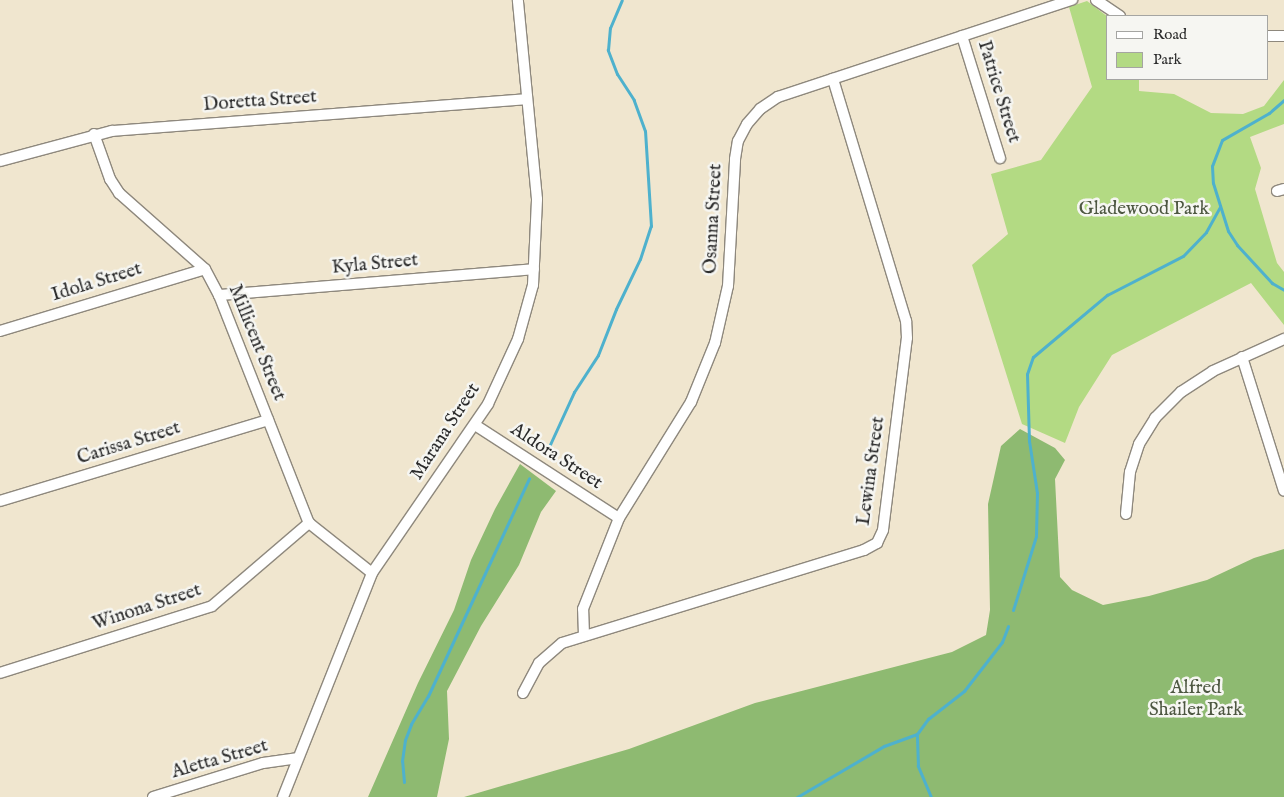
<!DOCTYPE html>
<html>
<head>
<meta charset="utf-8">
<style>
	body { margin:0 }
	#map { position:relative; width:1284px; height:797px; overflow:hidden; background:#f0e6cf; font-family:"IM FELL English",serif }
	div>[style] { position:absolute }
	.green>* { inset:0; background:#b3da83 }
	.forest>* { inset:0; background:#8eba71 }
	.stream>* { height:3px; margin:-1.5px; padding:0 1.5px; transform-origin:1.5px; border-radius:1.5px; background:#4eb1cd }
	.roads { filter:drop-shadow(1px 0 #8e887d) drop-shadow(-1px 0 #8e887d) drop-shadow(0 1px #8e887d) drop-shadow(0 -1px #8e887d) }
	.minor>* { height:10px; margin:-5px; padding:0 5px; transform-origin:5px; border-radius:5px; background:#fff }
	span { translate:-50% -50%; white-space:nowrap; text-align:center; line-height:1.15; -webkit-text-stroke:5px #f6f6f2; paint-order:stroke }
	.street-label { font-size:19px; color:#2b2b2b }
	.park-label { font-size:19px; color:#4d5741 }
	.legend { position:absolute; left:1106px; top:15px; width:162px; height:65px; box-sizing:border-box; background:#f6f6f2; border:1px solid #a5a5a2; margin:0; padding:6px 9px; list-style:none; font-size:15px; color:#2b2b2b }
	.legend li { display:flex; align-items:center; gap:10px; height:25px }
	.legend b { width:25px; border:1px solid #a5a5a2 }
</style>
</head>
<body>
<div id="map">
	<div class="green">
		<div style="clip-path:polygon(1087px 1px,1108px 17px,1108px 79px,1139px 79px,1139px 91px,1174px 94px,1211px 113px,1243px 114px,1264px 106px,1284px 80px,1284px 124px,1250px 137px,1261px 168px,1255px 189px,1277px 263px,1284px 272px,1284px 325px,1251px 283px,1112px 355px,1079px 407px,1065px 443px,1022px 424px,972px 265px,1008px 234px,991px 174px,1041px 160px,1092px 87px,1069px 7px)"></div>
	</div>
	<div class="forest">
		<div style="clip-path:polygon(1020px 429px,1055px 448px,1065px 460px,1055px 479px,1060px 577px,1072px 590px,1103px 605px,1149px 596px,1207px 580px,1254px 558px,1284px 549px,1284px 797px,464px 797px,629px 749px,755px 703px,952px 652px,986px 635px,990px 610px,988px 504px,1001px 446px)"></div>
		<div style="clip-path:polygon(520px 464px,556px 491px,541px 512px,519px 565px,481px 626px,447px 691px,449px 739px,437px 797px,368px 797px,418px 683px,454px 610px,471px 560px,495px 509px)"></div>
	</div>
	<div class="stream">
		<div style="left:1284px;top:100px;width:20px;rotate:139deg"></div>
		<div style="left:1269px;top:113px;width:54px;rotate:150.1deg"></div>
		<div style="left:1222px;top:140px;width:28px;rotate:111deg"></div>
		<div style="left:1212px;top:166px;width:17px;rotate:87deg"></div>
		<div style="left:1213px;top:183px;width:50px;rotate:72.6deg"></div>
		<div style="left:1228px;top:231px;width:17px;rotate:57deg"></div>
		<div style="left:1237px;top:245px;width:52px;rotate:47.4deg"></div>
		<div style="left:1272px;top:283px;width:14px;rotate:30deg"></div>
		<div style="left:547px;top:451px;width:65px;rotate:-65.4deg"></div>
		<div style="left:574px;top:392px;width:44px;rotate:-57deg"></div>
		<div style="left:598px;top:355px;width:49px;rotate:-68.6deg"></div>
		<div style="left:616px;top:309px;width:55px;rotate:-64.4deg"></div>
		<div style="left:640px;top:259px;width:35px;rotate:-72deg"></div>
		<div style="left:651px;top:226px;width:95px;rotate:-93.6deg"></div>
		<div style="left:645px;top:131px;width:33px;rotate:-110deg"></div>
		<div style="left:634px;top:100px;width:31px;rotate:-123deg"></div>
		<div style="left:617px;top:74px;width:26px;rotate:-111deg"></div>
		<div style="left:608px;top:50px;width:22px;rotate:-85deg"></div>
		<div style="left:610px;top:28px;width:30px;rotate:-67deg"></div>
		<div style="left:1013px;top:610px;width:77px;rotate:-72.7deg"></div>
		<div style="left:1036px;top:536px;width:43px;rotate:-88.7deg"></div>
		<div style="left:1037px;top:493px;width:53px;rotate:-98.7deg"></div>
		<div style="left:1029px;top:441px;width:67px;rotate:-91.7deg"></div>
		<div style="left:1027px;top:374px;width:18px;rotate:-71deg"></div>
		<div style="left:1033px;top:357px;width:97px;rotate:-40deg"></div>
		<div style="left:1107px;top:295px;width:85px;rotate:-27.2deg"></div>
		<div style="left:1183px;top:256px;width:33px;rotate:-46deg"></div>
		<div style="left:1206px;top:232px;width:29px;rotate:-61deg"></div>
		<div style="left:404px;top:782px;width:21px;rotate:-95deg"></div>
		<div style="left:402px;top:761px;width:21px;rotate:-82deg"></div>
		<div style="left:405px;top:740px;width:17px;rotate:-69deg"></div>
		<div style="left:411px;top:724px;width:33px;rotate:-59deg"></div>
		<div style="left:428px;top:696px;width:240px;rotate:-65.1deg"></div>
		<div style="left:797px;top:797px;width:101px;rotate:-30.4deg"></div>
		<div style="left:884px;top:746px;width:35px;rotate:-20deg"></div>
		<div style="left:931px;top:797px;width:34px;rotate:-113deg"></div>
		<div style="left:918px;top:766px;width:32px;rotate:-92deg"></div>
		<div style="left:917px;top:734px;width:19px;rotate:-54deg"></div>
		<div style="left:928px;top:719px;width:46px;rotate:-37.9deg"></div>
		<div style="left:964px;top:691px;width:62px;rotate:-52.2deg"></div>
		<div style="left:1002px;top:642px;width:17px;rotate:-69deg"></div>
	</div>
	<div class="roads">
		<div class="minor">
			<div style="left:1096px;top:0;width:29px;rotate:34deg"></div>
			<div style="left:962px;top:36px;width:128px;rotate:72.7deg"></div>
			<div style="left:1268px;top:36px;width:16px"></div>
			<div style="left:94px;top:134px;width:48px;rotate:70.4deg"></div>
			<div style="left:110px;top:179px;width:17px;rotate:57deg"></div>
			<div style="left:119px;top:193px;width:115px;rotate:41.5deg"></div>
			<div style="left:205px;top:269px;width:30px;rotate:62deg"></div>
			<div style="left:219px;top:295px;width:245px;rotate:68.5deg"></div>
			<div style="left:309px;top:523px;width:80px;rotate:38.4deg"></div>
			<div style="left:0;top:161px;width:116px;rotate:-15deg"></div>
			<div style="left:112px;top:131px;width:416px;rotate:-4.4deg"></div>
			<div style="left:1277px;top:191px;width:7px;rotate:-16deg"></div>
			<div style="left:219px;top:295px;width:316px;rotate:-4.7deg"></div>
			<div style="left:0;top:331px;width:214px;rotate:-16.8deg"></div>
			<div style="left:1242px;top:357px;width:140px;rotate:72.6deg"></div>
			<div style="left:475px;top:425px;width:171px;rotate:32.9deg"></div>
			<div style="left:0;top:501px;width:280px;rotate:-16.8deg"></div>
			<div style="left:1126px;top:514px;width:42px;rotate:-84.6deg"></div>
			<div style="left:1130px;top:472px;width:29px;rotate:-72deg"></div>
			<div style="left:1139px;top:444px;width:31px;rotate:-58deg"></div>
			<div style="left:1155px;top:418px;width:37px;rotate:-45deg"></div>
			<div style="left:1181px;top:392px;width:38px;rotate:-33deg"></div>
			<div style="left:1213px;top:371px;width:78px;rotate:-24.3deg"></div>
			<div style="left:584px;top:635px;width:26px;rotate:-92deg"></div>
			<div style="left:583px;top:609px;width:98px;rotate:-68.4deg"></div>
			<div style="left:619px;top:518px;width:137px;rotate:-58.2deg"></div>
			<div style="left:691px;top:402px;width:64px;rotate:-67.9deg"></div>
			<div style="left:715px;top:343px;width:58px;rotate:-77.2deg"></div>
			<div style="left:728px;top:286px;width:127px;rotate:-86.8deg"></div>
			<div style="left:735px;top:159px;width:18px;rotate:-81deg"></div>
			<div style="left:738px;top:141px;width:19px;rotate:-62deg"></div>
			<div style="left:747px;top:124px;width:20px;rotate:-49deg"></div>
			<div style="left:760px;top:109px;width:22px;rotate:-34deg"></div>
			<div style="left:778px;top:97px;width:310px;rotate:-18.3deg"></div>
			<div style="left:0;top:673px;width:222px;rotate:-17.5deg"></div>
			<div style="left:212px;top:606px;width:128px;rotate:-40.6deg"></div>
			<div style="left:523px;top:693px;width:34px;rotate:-62deg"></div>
			<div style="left:539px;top:663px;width:30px;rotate:-41deg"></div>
			<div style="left:562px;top:643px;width:316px;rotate:-17.1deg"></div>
			<div style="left:864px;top:550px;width:15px;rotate:-28deg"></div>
			<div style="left:877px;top:543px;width:14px;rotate:-65deg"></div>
			<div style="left:883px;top:530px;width:193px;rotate:-82.9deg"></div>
			<div style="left:907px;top:338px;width:17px;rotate:-93deg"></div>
			<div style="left:906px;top:321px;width:253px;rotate:-106.8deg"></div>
			<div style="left:153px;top:797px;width:115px;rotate:-17.2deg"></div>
			<div style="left:263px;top:763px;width:34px;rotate:-8deg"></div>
			<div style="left:283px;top:797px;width:241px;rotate:-68.3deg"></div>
			<div style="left:372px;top:573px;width:205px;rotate:-55.5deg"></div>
			<div style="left:488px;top:404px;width:72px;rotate:-65.2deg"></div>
			<div style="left:518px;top:339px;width:56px;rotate:-74.5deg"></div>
			<div style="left:533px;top:285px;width:86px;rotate:-87.3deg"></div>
			<div style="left:537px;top:199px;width:200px;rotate:-95.5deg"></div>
		</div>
	</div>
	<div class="street-label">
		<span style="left:998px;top:92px;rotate:73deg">Patrice Street</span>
		<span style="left:260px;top:102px;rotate:-4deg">Doretta Street</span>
		<span style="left:714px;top:219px;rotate:-87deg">Osanna Street</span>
		<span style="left:375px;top:265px;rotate:-5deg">Kyla Street</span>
		<span style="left:97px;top:283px;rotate:-17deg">Idola Street</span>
		<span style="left:256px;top:343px;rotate:68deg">Millicent Street</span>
		<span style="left:446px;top:432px;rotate:-57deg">Marana Street</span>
		<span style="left:129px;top:444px;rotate:-17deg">Carissa Street</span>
		<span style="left:556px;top:457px;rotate:33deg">Aldora Street</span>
		<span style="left:872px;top:471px;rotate:-82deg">Lewina Street</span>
		<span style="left:147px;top:608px;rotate:-18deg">Winona Street</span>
		<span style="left:220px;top:760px;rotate:-16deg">Aletta Street</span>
	</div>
	<div class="park-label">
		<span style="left:1144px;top:210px">Gladewood Park</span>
		<span style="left:1196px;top:700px">Alfred<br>Shailer Park</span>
	</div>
	<ul class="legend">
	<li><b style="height:6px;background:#fff"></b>Road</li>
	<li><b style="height:14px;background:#b3da83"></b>Park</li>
	</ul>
</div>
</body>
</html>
